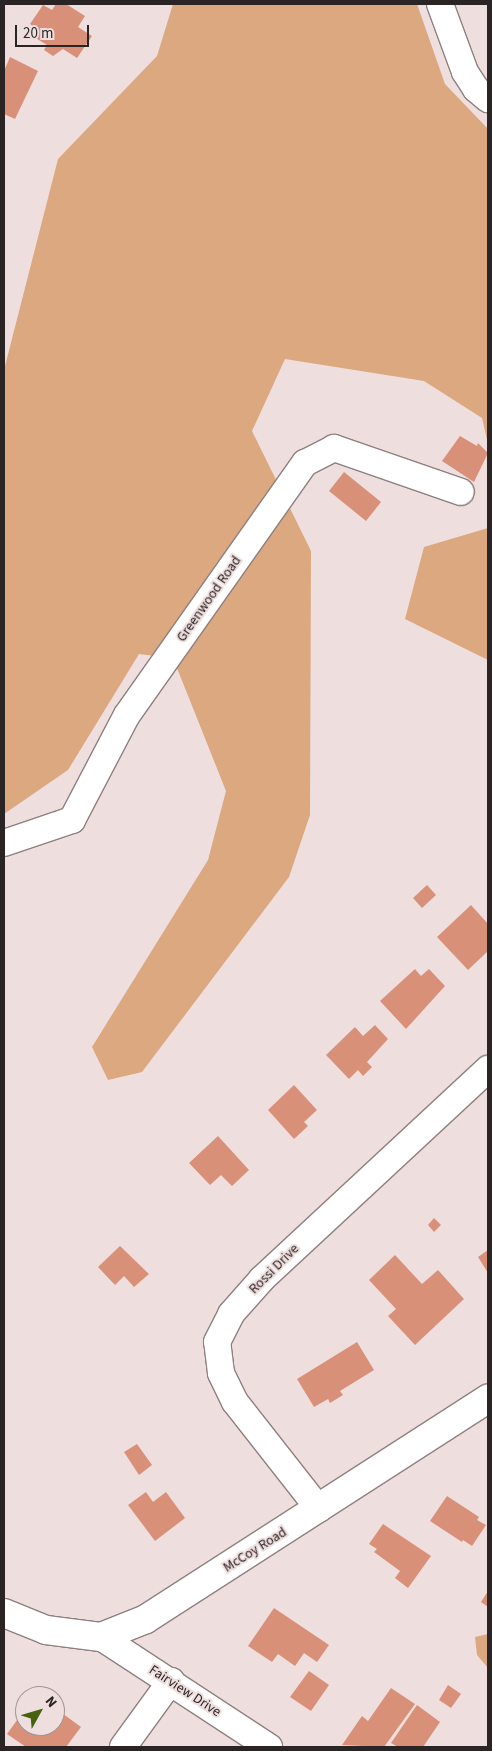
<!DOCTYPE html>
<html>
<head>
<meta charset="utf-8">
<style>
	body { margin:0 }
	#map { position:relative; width:492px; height:1751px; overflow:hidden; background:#efdede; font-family:"Source Sans 3",sans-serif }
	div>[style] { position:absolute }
	.green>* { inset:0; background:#dba87f }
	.building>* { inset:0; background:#d99078 }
	.roads { filter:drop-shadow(1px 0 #8f8080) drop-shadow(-1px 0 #8f8080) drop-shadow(0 1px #8f8080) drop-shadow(0 -1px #8f8080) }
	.minor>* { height:26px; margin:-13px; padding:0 13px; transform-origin:13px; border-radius:13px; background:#fff }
	.tertiary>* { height:28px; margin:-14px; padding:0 14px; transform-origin:14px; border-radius:14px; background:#fff }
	span { translate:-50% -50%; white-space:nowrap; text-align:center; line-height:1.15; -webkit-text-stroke:4px #efdede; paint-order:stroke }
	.street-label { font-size:14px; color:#2a2424 }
	.frame { position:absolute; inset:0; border:5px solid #2a2424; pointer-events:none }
	.north { position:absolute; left:15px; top:1686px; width:50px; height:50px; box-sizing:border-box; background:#efdede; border:1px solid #a09494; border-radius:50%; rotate:51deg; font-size:14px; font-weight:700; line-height:20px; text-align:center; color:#2a2424 }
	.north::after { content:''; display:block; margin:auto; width:18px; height:22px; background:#47610f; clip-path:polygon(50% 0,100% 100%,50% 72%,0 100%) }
	.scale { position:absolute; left:15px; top:25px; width:74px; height:22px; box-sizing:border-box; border:2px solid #2a2424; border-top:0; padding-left:6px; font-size:15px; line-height:18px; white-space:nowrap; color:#2a2424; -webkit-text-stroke:4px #efdede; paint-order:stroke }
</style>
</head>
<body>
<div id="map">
	<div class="green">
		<div style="clip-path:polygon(173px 4px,417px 4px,445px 84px,488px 129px,488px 444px,482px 418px,424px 381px,285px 359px,252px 431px,311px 551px,310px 815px,289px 877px,142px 1072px,108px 1080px,92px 1047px,208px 860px,226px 791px,173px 658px,139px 654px,68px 770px,4px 814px,4px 370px,58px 159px,157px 56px)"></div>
		<div style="clip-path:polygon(488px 528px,488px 660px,405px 619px,424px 547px)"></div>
		<div style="clip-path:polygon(488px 1634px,488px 1668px,477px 1655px,475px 1637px)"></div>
	</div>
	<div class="building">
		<div style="clip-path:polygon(56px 4px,66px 4px,85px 16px,78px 27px,92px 36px,77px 58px,63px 49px,53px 56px,44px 50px,47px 45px,34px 37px,39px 30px,30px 24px,43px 5px,52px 10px)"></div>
		<div style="clip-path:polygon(10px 57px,38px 71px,15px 119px,4px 114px,4px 71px)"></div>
		<div style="clip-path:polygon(460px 436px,477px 446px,478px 443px,488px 453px,474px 482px,442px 461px)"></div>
		<div style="clip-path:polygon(344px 472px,381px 502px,366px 521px,329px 491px)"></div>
		<div style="clip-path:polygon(427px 885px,436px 895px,422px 908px,413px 898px)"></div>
		<div style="clip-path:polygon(471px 905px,488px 924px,488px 951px,468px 970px,437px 937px)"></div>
		<div style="clip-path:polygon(415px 969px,421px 976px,429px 969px,445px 986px,406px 1029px,380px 1001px)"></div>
		<div style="clip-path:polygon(375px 1025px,388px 1039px,367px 1062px,372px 1067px,363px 1076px,358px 1070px,349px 1079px,326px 1055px,355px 1027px,363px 1036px)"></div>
		<div style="clip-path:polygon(294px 1085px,317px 1110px,304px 1122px,308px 1126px,294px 1139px,268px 1110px)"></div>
		<div style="clip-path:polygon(218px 1136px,249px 1170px,232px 1186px,221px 1175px,210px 1185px,189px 1163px)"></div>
		<div style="clip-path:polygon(434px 1218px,441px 1225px,434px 1232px,428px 1225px)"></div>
		<div style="clip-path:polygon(120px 1246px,149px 1274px,134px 1287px,124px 1276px,115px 1285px,98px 1267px)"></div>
		<div style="clip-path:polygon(488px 1250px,488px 1273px,478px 1257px)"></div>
		<div style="clip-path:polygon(395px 1255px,422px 1284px,438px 1270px,464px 1299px,415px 1345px,388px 1316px,396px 1309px,369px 1280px)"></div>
		<div style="clip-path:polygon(357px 1342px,374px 1370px,340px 1391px,343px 1395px,330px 1403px,328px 1399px,314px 1407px,297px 1379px)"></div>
		<div style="clip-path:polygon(137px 1444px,152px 1465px,139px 1475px,124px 1452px)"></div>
		<div style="clip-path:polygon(146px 1492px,153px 1502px,166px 1492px,185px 1518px,155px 1541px,128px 1505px)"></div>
		<div style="clip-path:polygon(447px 1496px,479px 1517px,477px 1520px,486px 1525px,472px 1546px,463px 1540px,462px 1542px,430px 1521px)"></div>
		<div style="clip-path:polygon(383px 1524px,431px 1556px,408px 1588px,395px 1578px,400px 1571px,374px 1552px,377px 1549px,369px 1544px)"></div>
		<div style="clip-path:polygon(488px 1591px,488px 1607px,481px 1602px)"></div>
		<div style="clip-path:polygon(274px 1608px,329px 1645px,317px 1662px,304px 1653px,295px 1666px,278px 1654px,272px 1662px,248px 1646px)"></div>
		<div style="clip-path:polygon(309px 1671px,329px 1685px,311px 1711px,290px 1697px)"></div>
		<div style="clip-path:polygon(448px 1685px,461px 1694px,451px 1708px,439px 1700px)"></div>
		<div style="clip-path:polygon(391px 1688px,415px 1704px,384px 1747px,342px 1745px,362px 1716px,368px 1721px)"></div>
		<div style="clip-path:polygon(417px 1705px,440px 1722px,423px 1747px,398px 1747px,391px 1743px)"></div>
		<div style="clip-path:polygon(55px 1708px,81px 1727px,66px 1747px,26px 1747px,7px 1734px,25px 1709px,25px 1726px,55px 1726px)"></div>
	</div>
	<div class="roads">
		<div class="minor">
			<div style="left:440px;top:4px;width:72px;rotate:69.8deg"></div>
			<div style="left:465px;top:72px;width:20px;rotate:57deg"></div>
			<div style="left:476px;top:89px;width:16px;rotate:40deg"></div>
			<div style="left:4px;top:843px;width:72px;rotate:-18.7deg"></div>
			<div style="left:72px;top:820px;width:119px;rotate:-62.4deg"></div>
			<div style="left:127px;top:715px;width:309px;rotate:-54.8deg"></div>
			<div style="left:305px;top:463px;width:33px;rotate:-27deg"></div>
			<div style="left:334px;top:448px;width:134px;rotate:19.1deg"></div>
			<div style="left:319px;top:1509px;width:136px;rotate:-128.1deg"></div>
			<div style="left:235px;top:1402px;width:32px;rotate:-116deg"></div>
			<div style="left:221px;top:1373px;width:31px;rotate:-97deg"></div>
			<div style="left:217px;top:1342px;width:31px;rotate:-63deg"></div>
			<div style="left:231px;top:1314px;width:47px;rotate:-48.5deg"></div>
			<div style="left:262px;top:1279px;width:309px;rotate:-42.9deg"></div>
			<div style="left:101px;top:1637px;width:201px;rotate:33.2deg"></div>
			<div style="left:123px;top:1747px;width:82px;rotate:-54deg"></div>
		</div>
		<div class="tertiary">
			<div style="left:4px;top:1613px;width:45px;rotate:22deg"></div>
			<div style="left:46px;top:1630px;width:55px;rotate:7.3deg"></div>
			<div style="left:101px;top:1637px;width:48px;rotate:-21.8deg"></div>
			<div style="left:146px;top:1619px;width:407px;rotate:-32.8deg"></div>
		</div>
	</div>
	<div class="street-label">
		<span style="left:209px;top:599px;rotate:-55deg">Greenwood Road</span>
		<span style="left:274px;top:1269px;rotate:-45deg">Rossi Drive</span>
		<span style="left:255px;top:1550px;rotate:-32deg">McCoy Road</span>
		<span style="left:185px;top:1691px;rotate:33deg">Fairview Drive</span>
	</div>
	<div class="frame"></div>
	<div class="north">N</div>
	<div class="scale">20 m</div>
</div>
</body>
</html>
